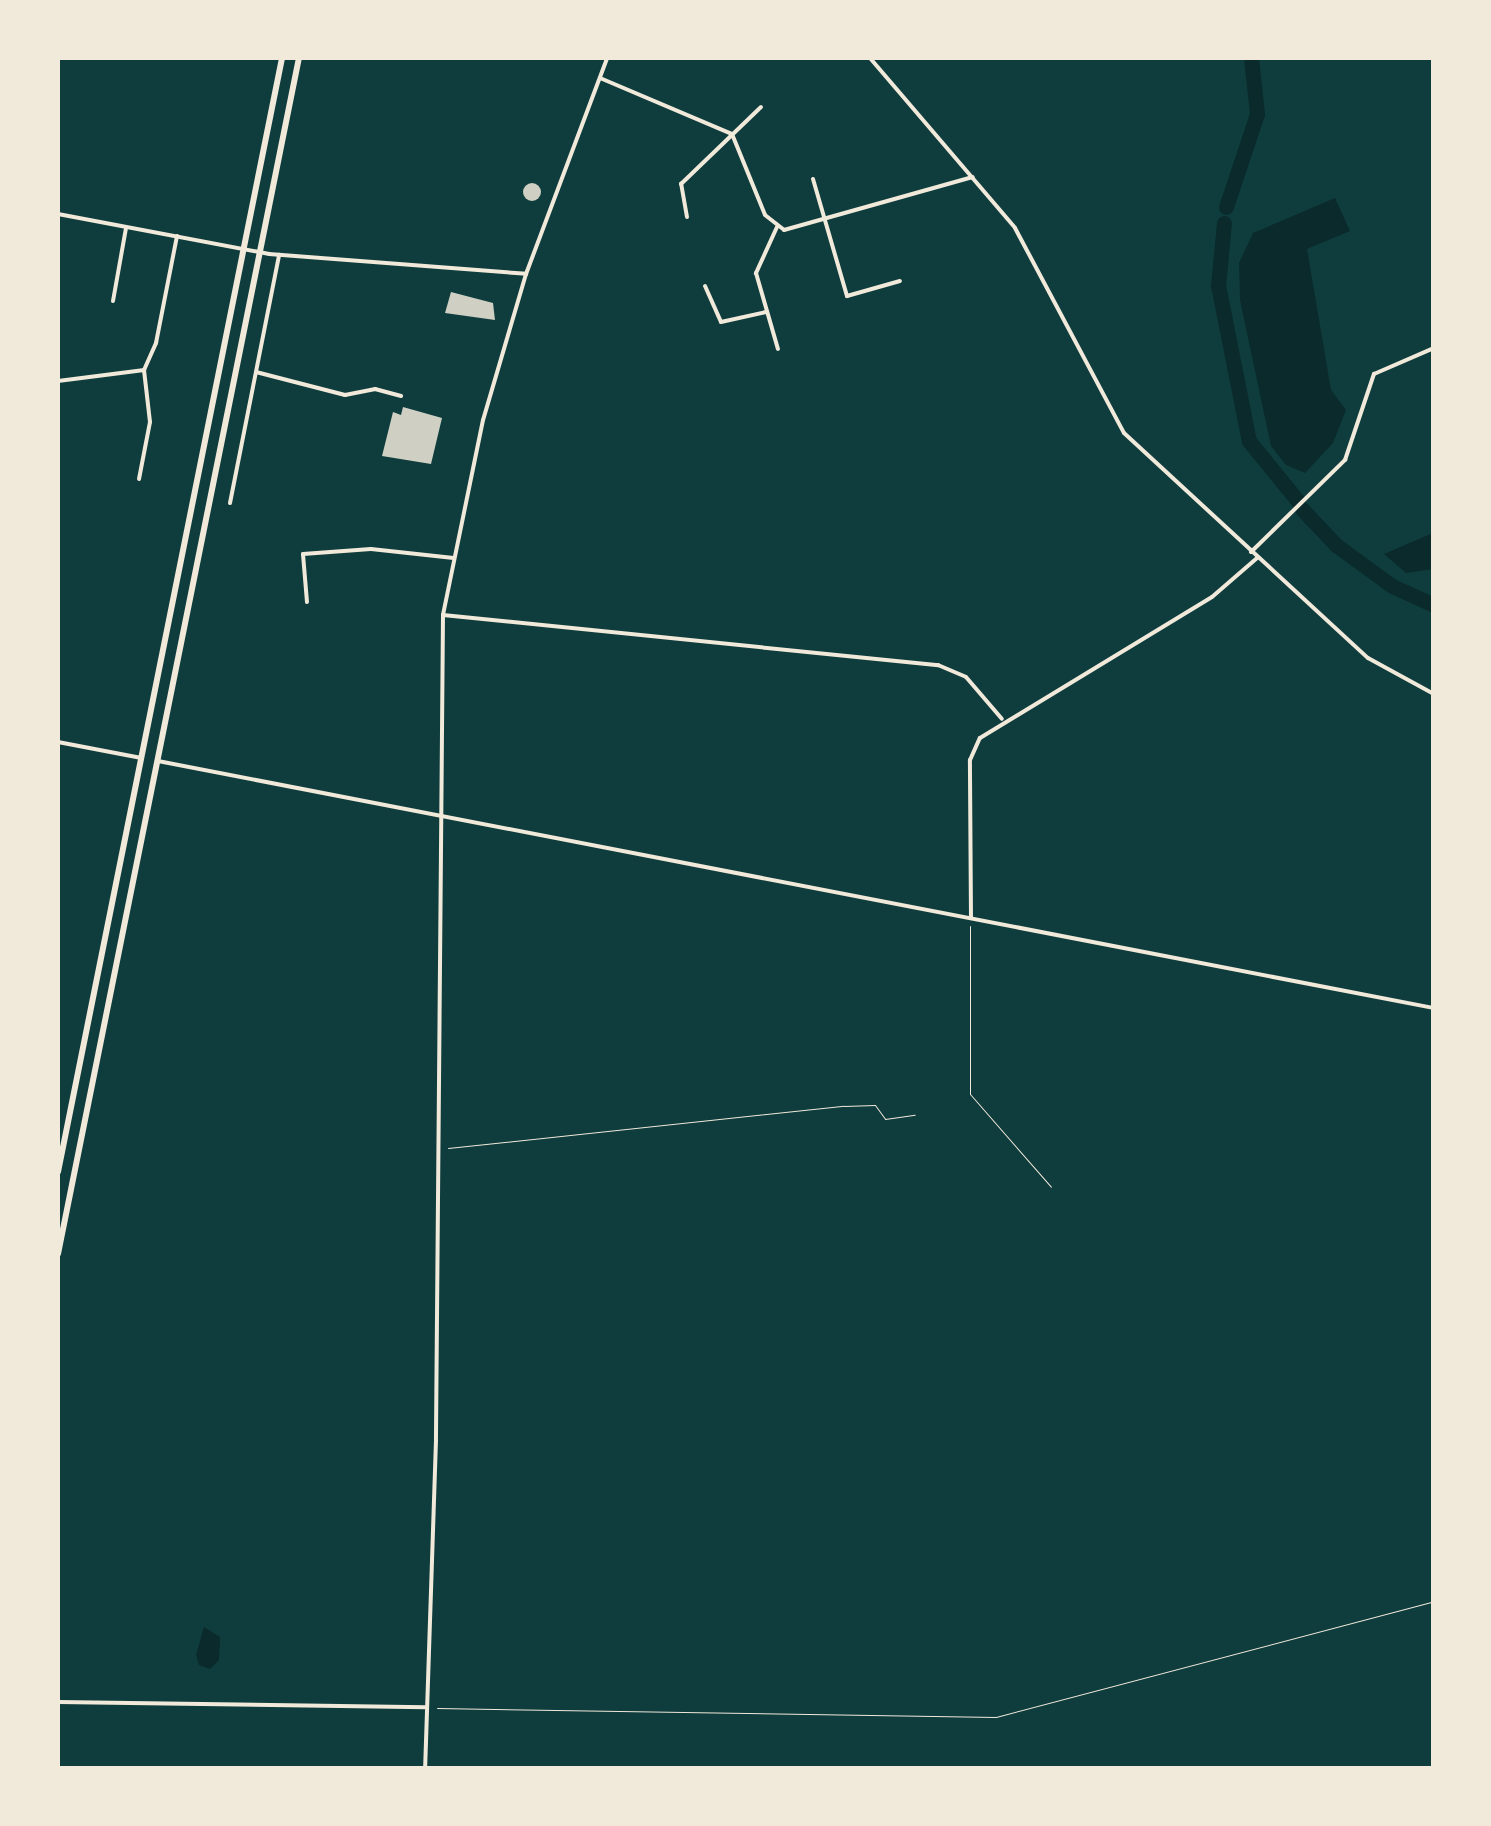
<!DOCTYPE html>
<html>
<head>
<meta charset="utf-8">
<style>
	body { margin:0 }
	#map { position:relative; width:1491px; height:1826px; overflow:hidden; background:#0f3d3e; font-family:Inter,sans-serif }
	div>[style] { position:absolute }
	.water>* { inset:0; background:#0a2a2b }
	.river>* { height:15px; margin:-7.5px; padding:0 7.5px; transform-origin:7.5px; border-radius:7.5px; background:#0a2a2b }
	.building>* { inset:0; background:#cfcfc3 }
	.round { border-radius:50% }
	.path>* { height:1px; margin:-0.5px; padding:0 0.5px; transform-origin:0.5px; border-radius:0.5px; background:#f1e9da }
	.minor>* { height:4px; margin:-2px; padding:0 2px; transform-origin:2px; border-radius:2px; background:#f1e9da }
	.tertiary>* { height:4px; margin:-2px; padding:0 2px; transform-origin:2px; border-radius:2px; background:#f1e9da }
	.trunk>* { height:6px; margin:-3px; padding:0 3px; transform-origin:3px; border-radius:3px; background:#f1e9da }
	span { translate:-50% -50%; white-space:nowrap; text-align:center; line-height:1.15; -webkit-text-stroke:8px #f1e9da; paint-order:stroke }
	.frame { position:absolute; inset:0; border:60px solid #f1e9da; pointer-events:none }
</style>
</head>
<body>
<div id="map">
	<div class="water">
		<div style="clip-path:polygon(1335px 198px,1350px 231px,1307px 249px,1331px 390px,1346px 410px,1333px 443px,1305px 473px,1286px 465px,1271px 446px,1240px 300px,1239px 263px,1253px 233px)"></div>
		<div style="clip-path:polygon(1433px 533px,1433px 569px,1406px 573px,1384px 554px)"></div>
		<div style="clip-path:polygon(204px 1627px,220px 1637px,219px 1660px,210px 1669px,199px 1665px,196px 1655px)"></div>
	</div>
	<div class="river">
		<div style="left:1226px;top:207px;width:98px;rotate:-71.6deg"></div>
		<div style="left:1257px;top:114px;width:56px;rotate:-96.1deg"></div>
		<div style="left:1224px;top:223px;width:62px;rotate:95.5deg"></div>
		<div style="left:1218px;top:285px;width:159px;rotate:78.8deg"></div>
		<div style="left:1249px;top:441px;width:77px;rotate:50.8deg"></div>
		<div style="left:1302px;top:509px;width:50px;rotate:46.6deg"></div>
		<div style="left:1336px;top:545px;width:69px;rotate:36.2deg"></div>
		<div style="left:1392px;top:586px;width:46px;rotate:24.3deg"></div>
	</div>
	<div class="building">
		<div class="round" style="left:523px;top:183px;width:18px;height:18px"></div>
		<div style="clip-path:polygon(451px 292px,493px 303px,495px 320px,445px 313px)"></div>
		<div style="clip-path:polygon(403px 407px,442px 418px,431px 464px,382px 456px,393px 412px,401px 415px)"></div>
	</div>
	<div class="path">
		<div style="left:970px;top:926px;width:168px;rotate:90deg"></div>
		<div style="left:970px;top:1094px;width:123px;rotate:48.9deg"></div>
		<div style="left:448px;top:1148px;width:398px;rotate:-6.1deg"></div>
		<div style="left:844px;top:1106px;width:31px;rotate:-2deg"></div>
		<div style="left:875px;top:1105px;width:17px;rotate:54deg"></div>
		<div style="left:885px;top:1119px;width:30px;rotate:-8deg"></div>
		<div style="left:437px;top:1708px;width:559px;rotate:0.92deg"></div>
		<div style="left:996px;top:1717px;width:453px;rotate:-14.8deg"></div>
	</div>
	<div class="minor">
		<div style="left:870px;top:58px;width:223px;rotate:49.5deg"></div>
		<div style="left:1015px;top:228px;width:232px;rotate:62deg"></div>
		<div style="left:1124px;top:433px;width:332px;rotate:42.7deg"></div>
		<div style="left:1368px;top:658px;width:75px;rotate:28.6deg"></div>
		<div style="left:600px;top:78px;width:143px;rotate:23deg"></div>
		<div style="left:732px;top:134px;width:87px;rotate:67.8deg"></div>
		<div style="left:765px;top:215px;width:24px;rotate:38deg"></div>
		<div style="left:784px;top:230px;width:196px;rotate:-15.7deg"></div>
		<div style="left:813px;top:179px;width:122px;rotate:73.8deg"></div>
		<div style="left:847px;top:296px;width:55px;rotate:-15.8deg"></div>
		<div style="left:58px;top:214px;width:215px;rotate:10.7deg"></div>
		<div style="left:269px;top:254px;width:258px;rotate:4.4deg"></div>
		<div style="left:526px;top:274px;width:152px;rotate:106.4deg"></div>
		<div style="left:483px;top:420px;width:199px;rotate:101.6deg"></div>
		<div style="left:443px;top:615px;width:825px;rotate:90.49deg"></div>
		<div style="left:436px;top:1440px;width:328px;rotate:91.9deg"></div>
		<div style="left:687px;top:217px;width:34px;rotate:-100deg"></div>
		<div style="left:681px;top:184px;width:111px;rotate:-43.9deg"></div>
		<div style="left:777px;top:227px;width:51px;rotate:114.5deg"></div>
		<div style="left:756px;top:273px;width:79px;rotate:73.9deg"></div>
		<div style="left:705px;top:286px;width:39px;rotate:66deg"></div>
		<div style="left:721px;top:322px;width:46px;rotate:-12.5deg"></div>
		<div style="left:113px;top:301px;width:74px;rotate:-79.9deg"></div>
		<div style="left:256px;top:372px;width:92px;rotate:14.5deg"></div>
		<div style="left:345px;top:395px;width:31px;rotate:-11deg"></div>
		<div style="left:375px;top:389px;width:27px;rotate:15deg"></div>
		<div style="left:58px;top:381px;width:87px;rotate:-7.3deg"></div>
		<div style="left:139px;top:479px;width:58px;rotate:-79.1deg"></div>
		<div style="left:150px;top:422px;width:52px;rotate:-96.6deg"></div>
		<div style="left:144px;top:370px;width:30px;rotate:-66deg"></div>
		<div style="left:156px;top:343px;width:109px;rotate:-78.9deg"></div>
		<div style="left:230px;top:503px;width:253px;rotate:-78.8deg"></div>
		<div style="left:1251px;top:552px;width:132px;rotate:-44.4deg"></div>
		<div style="left:1345px;top:460px;width:91px;rotate:-71.4deg"></div>
		<div style="left:1374px;top:374px;width:65px;rotate:-23.4deg"></div>
		<div style="left:307px;top:602px;width:48px;rotate:-94.8deg"></div>
		<div style="left:303px;top:554px;width:68px;rotate:-4.2deg"></div>
		<div style="left:371px;top:549px;width:83px;rotate:6.2deg"></div>
		<div style="left:443px;top:615px;width:498px;rotate:5.8deg"></div>
		<div style="left:938px;top:665px;width:30px;rotate:23deg"></div>
		<div style="left:966px;top:677px;width:55px;rotate:49.4deg"></div>
		<div style="left:58px;top:742px;width:85px;rotate:10.9deg"></div>
		<div style="left:158px;top:761px;width:1300px;rotate:10.96deg"></div>
		<div style="left:971px;top:918px;width:158px;rotate:-90.4deg"></div>
		<div style="left:970px;top:760px;width:24px;rotate:-66deg"></div>
		<div style="left:980px;top:738px;width:271px;rotate:-31.3deg"></div>
		<div style="left:1212px;top:597px;width:60px;rotate:-40.9deg"></div>
		<div style="left:58px;top:1702px;width:368px;rotate:0.8deg"></div>
	</div>
	<div class="tertiary">
		<div style="left:526px;top:274px;width:231px;rotate:-69.4deg"></div>
	</div>
	<div class="trunk">
		<div style="left:58px;top:1172px;width:1136px;rotate:-78.63deg"></div>
		<div style="left:58px;top:1254px;width:1220px;rotate:-78.61deg"></div>
	</div>
	<div class="frame"></div>
</div>
</body>
</html>
